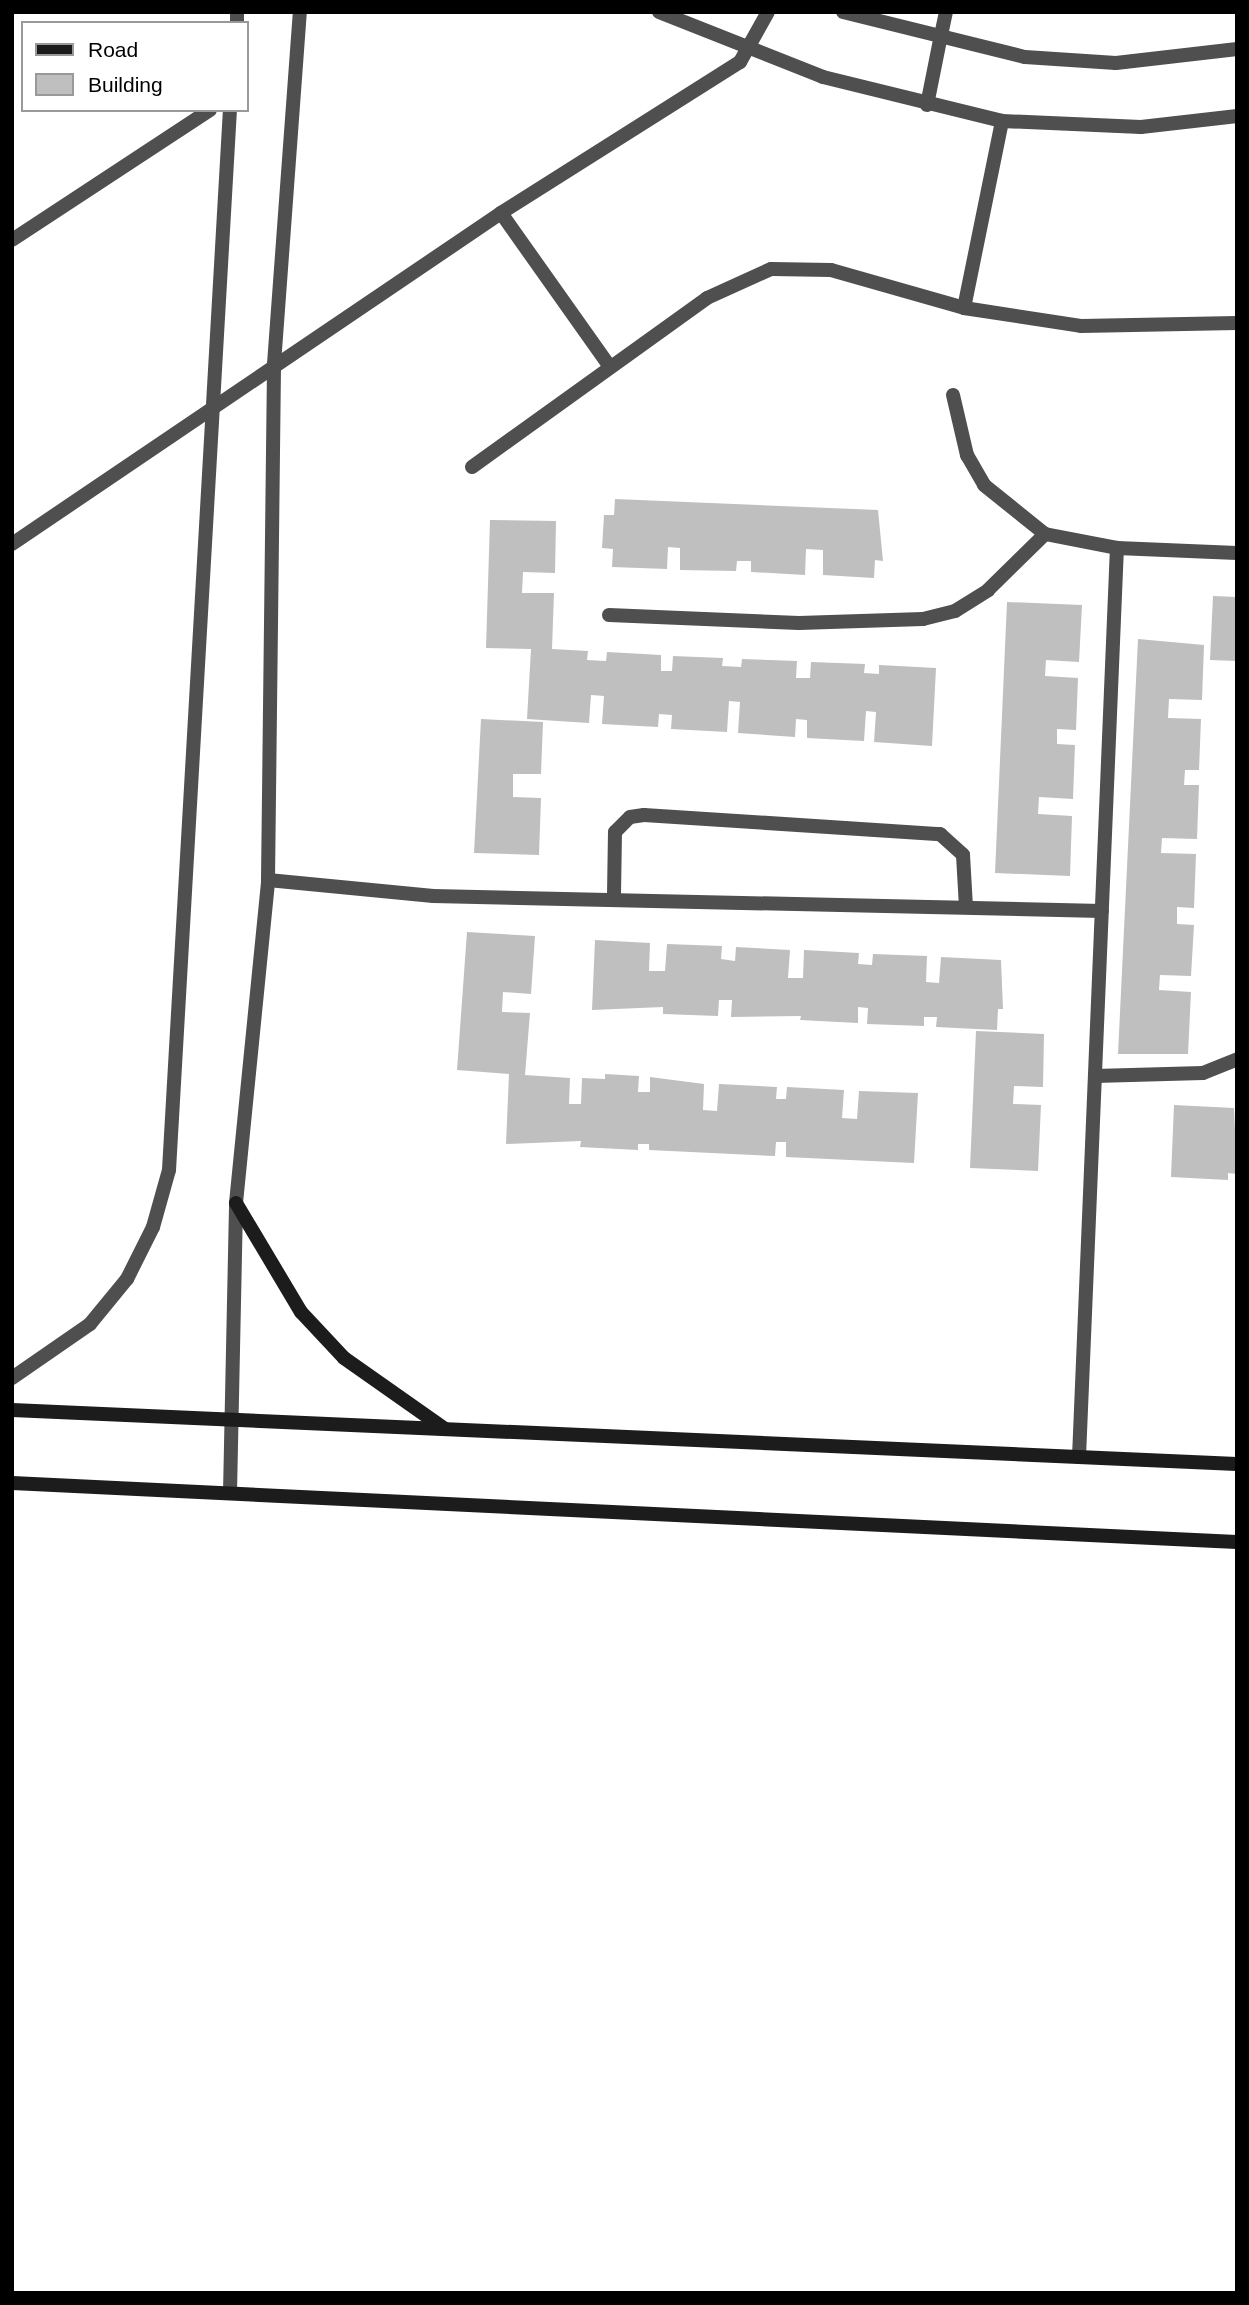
<!DOCTYPE html>
<html>
<head>
<meta charset="utf-8">
<style>
	body { margin:0 }
	#map { position:relative; width:1249px; height:2305px; overflow:hidden; background:#fff; font-family:Arial,sans-serif }
	div>[style] { position:absolute }
	.building>* { inset:0; background:#bfbfbf }
	.service>* { height:14px; margin:-7px; padding:0 7px; transform-origin:7px; border-radius:7px; background:#4f4f4f }
	.minor>* { height:14px; margin:-7px; padding:0 7px; transform-origin:7px; border-radius:7px; background:#4f4f4f }
	.secondary>* { height:14px; margin:-7px; padding:0 7px; transform-origin:7px; border-radius:7px; background:#1c1c1c }
	span { translate:-50% -50%; white-space:nowrap; text-align:center; line-height:1.15; -webkit-text-stroke:5px #fff; paint-order:stroke }
	.frame { position:absolute; inset:0; border:14px solid #000; pointer-events:none }
	.legend { position:absolute; left:21px; top:21px; width:228px; height:91px; box-sizing:border-box; background:#fff; border:2px solid #999; margin:0; padding:9px 12px; list-style:none; font-size:21px; color:#000 }
	.legend li { display:flex; align-items:center; gap:14px; height:35px }
	.legend b { width:35px; border:2px solid #999 }
</style>
</head>
<body>
<div id="map">
	<div class="building">
		<div style="clip-path:polygon(615px 499px,878px 510px,883px 561px,875px 560px,874px 578px,823px 575px,823px 550px,806px 549px,805px 575px,751px 572px,751px 561px,737px 561px,736px 571px,680px 570px,680px 548px,668px 547px,667px 569px,612px 567px,613px 549px,602px 548px,604px 515px,614px 515px)"></div>
		<div style="clip-path:polygon(490px 520px,556px 521px,555px 573px,523px 572px,522px 593px,554px 593px,552px 649px,588px 651px,587px 660px,606px 661px,607px 652px,661px 655px,661px 671px,672px 671px,673px 656px,723px 658px,722px 666px,741px 667px,742px 659px,797px 661px,796px 678px,810px 678px,811px 662px,865px 664px,864px 673px,879px 674px,879px 665px,936px 668px,932px 746px,874px 742px,876px 712px,866px 711px,864px 741px,807px 738px,807px 720px,796px 719px,795px 737px,738px 733px,740px 702px,729px 701px,727px 732px,671px 729px,672px 715px,659px 714px,658px 727px,602px 724px,604px 696px,591px 695px,589px 723px,527px 719px,531px 649px,486px 648px)"></div>
		<div style="clip-path:polygon(1213px 596px,1237px 597px,1237px 661px,1210px 660px)"></div>
		<div style="clip-path:polygon(1007px 602px,1082px 605px,1079px 662px,1046px 660px,1045px 676px,1078px 678px,1076px 730px,1057px 729px,1057px 744px,1075px 745px,1073px 799px,1039px 797px,1038px 814px,1072px 816px,1070px 876px,995px 873px)"></div>
		<div style="clip-path:polygon(1138px 639px,1204px 645px,1202px 700px,1169px 699px,1168px 718px,1201px 719px,1199px 770px,1185px 770px,1184px 785px,1199px 785px,1197px 839px,1162px 838px,1161px 853px,1196px 854px,1194px 908px,1177px 907px,1177px 924px,1194px 925px,1191px 976px,1160px 975px,1159px 990px,1191px 992px,1188px 1054px,1118px 1054px)"></div>
		<div style="clip-path:polygon(481px 719px,543px 722px,541px 774px,513px 774px,513px 797px,541px 798px,539px 855px,474px 853px)"></div>
		<div style="clip-path:polygon(467px 932px,535px 936px,531px 994px,503px 992px,502px 1012px,530px 1013px,525px 1075px,570px 1078px,569px 1104px,581px 1104px,582px 1078px,605px 1079px,605px 1074px,639px 1076px,638px 1092px,650px 1092px,650px 1077px,704px 1084px,703px 1110px,717px 1111px,719px 1084px,777px 1087px,776px 1099px,786px 1099px,787px 1087px,844px 1090px,842px 1118px,857px 1119px,859px 1091px,918px 1093px,914px 1163px,786px 1157px,786px 1142px,776px 1142px,775px 1156px,649px 1150px,649px 1144px,638px 1144px,638px 1150px,580px 1147px,581px 1141px,506px 1144px,509px 1074px,457px 1070px)"></div>
		<div style="clip-path:polygon(595px 940px,650px 943px,649px 971px,665px 971px,667px 944px,722px 946px,721px 959px,735px 961px,736px 947px,790px 950px,788px 978px,803px 978px,804px 950px,859px 953px,858px 964px,872px 965px,873px 954px,927px 956px,926px 982px,939px 983px,941px 957px,1001px 960px,1003px 1009px,998px 1009px,997px 1030px,936px 1027px,937px 1017px,924px 1017px,924px 1026px,867px 1024px,868px 1008px,858px 1007px,858px 1023px,800px 1020px,801px 1016px,731px 1017px,732px 1000px,719px 1000px,718px 1016px,663px 1014px,663px 1007px,592px 1010px)"></div>
		<div style="clip-path:polygon(976px 1031px,1044px 1034px,1043px 1087px,1014px 1086px,1013px 1104px,1041px 1105px,1038px 1171px,970px 1168px)"></div>
		<div style="clip-path:polygon(1174px 1105px,1234px 1108px,1237px 1174px,1228px 1173px,1228px 1180px,1171px 1177px)"></div>
	</div>
	<div class="service">
		<div style="left:940px;top:40px;width:29px;rotate:-78deg"></div>
	</div>
	<div class="minor">
		<div style="left:659px;top:12px;width:176px;rotate:21.6deg"></div>
		<div style="left:823px;top:77px;width:184px;rotate:13.8deg"></div>
		<div style="left:1002px;top:121px;width:139px;rotate:2.5deg"></div>
		<div style="left:1141px;top:127px;width:97px;rotate:-6.5deg"></div>
		<div style="left:843px;top:12px;width:187px;rotate:13.9deg"></div>
		<div style="left:1025px;top:57px;width:91px;rotate:3.8deg"></div>
		<div style="left:1116px;top:63px;width:122px;rotate:-6.6deg"></div>
		<div style="left:237px;top:23px;width:11px;rotate:-90deg"></div>
		<div style="left:927px;top:105px;width:66px;rotate:-78.7deg"></div>
		<div style="left:501px;top:213px;width:189px;rotate:54.7deg"></div>
		<div style="left:12px;top:240px;width:237px;rotate:-33.3deg"></div>
		<div style="left:964px;top:308px;width:191px;rotate:-78.5deg"></div>
		<div style="left:953px;top:395px;width:62px;rotate:76.9deg"></div>
		<div style="left:967px;top:455px;width:34px;rotate:60deg"></div>
		<div style="left:984px;top:485px;width:78px;rotate:38.8deg"></div>
		<div style="left:1045px;top:534px;width:73px;rotate:11deg"></div>
		<div style="left:1117px;top:548px;width:120px;rotate:2.4deg"></div>
		<div style="left:472px;top:467px;width:289px;rotate:-35.7deg"></div>
		<div style="left:707px;top:298px;width:70px;rotate:-24.4deg"></div>
		<div style="left:771px;top:269px;width:60px;rotate:1deg"></div>
		<div style="left:831px;top:270px;width:138px;rotate:15.9deg"></div>
		<div style="left:964px;top:308px;width:118px;rotate:8.7deg"></div>
		<div style="left:1081px;top:326px;width:156px;rotate:-1.1deg"></div>
		<div style="left:12px;top:544px;width:590px;rotate:-34.09deg"></div>
		<div style="left:501px;top:213px;width:283px;rotate:-32.3deg"></div>
		<div style="left:740px;top:62px;width:57px;rotate:-60.8deg"></div>
		<div style="left:609px;top:615px;width:190px;rotate:2.4deg"></div>
		<div style="left:799px;top:623px;width:124px;rotate:-1.8deg"></div>
		<div style="left:923px;top:619px;width:33px;rotate:-14deg"></div>
		<div style="left:955px;top:611px;width:39px;rotate:-32deg"></div>
		<div style="left:988px;top:590px;width:80px;rotate:-44.5deg"></div>
		<div style="left:268px;top:880px;width:166px;rotate:5.5deg"></div>
		<div style="left:433px;top:896px;width:669px;rotate:1.28deg"></div>
		<div style="left:614px;top:895px;width:63px;rotate:-89.1deg"></div>
		<div style="left:615px;top:832px;width:21px;rotate:-45deg"></div>
		<div style="left:630px;top:817px;width:14px;rotate:-8deg"></div>
		<div style="left:644px;top:815px;width:297px;rotate:3.7deg"></div>
		<div style="left:940px;top:834px;width:31px;rotate:42deg"></div>
		<div style="left:963px;top:855px;width:52px;rotate:86.7deg"></div>
		<div style="left:1095px;top:1076px;width:108px;rotate:-1.6deg"></div>
		<div style="left:1203px;top:1073px;width:37px;rotate:-22deg"></div>
		<div style="left:12px;top:1378px;width:95px;rotate:-34.7deg"></div>
		<div style="left:90px;top:1324px;width:58px;rotate:-50.6deg"></div>
		<div style="left:127px;top:1279px;width:58px;rotate:-63.4deg"></div>
		<div style="left:153px;top:1227px;width:59px;rotate:-74.3deg"></div>
		<div style="left:169px;top:1170px;width:1062px;rotate:-86.71deg"></div>
		<div style="left:1079px;top:1457px;width:910px;rotate:-87.61deg"></div>
		<div style="left:230px;top:1493px;width:290px;rotate:-88.8deg"></div>
		<div style="left:236px;top:1203px;width:325px;rotate:-84.3deg"></div>
		<div style="left:268px;top:880px;width:516px;rotate:-89.33deg"></div>
		<div style="left:274px;top:364px;width:353px;rotate:-85.8deg"></div>
	</div>
	<div class="secondary">
		<div style="left:236px;top:1203px;width:127px;rotate:59.2deg"></div>
		<div style="left:301px;top:1312px;width:63px;rotate:46.9deg"></div>
		<div style="left:344px;top:1358px;width:123px;rotate:35.1deg"></div>
		<div style="left:12px;top:1410px;width:1226px;rotate:2.52deg"></div>
		<div style="left:12px;top:1483px;width:1226px;rotate:2.76deg"></div>
	</div>
	<div class="frame"></div>
	<ul class="legend">
	<li><b style="height:9px;background:#1c1c1c"></b>Road</li>
	<li><b style="height:19px;background:#bfbfbf"></b>Building</li>
	</ul>
</div>
</body>
</html>
